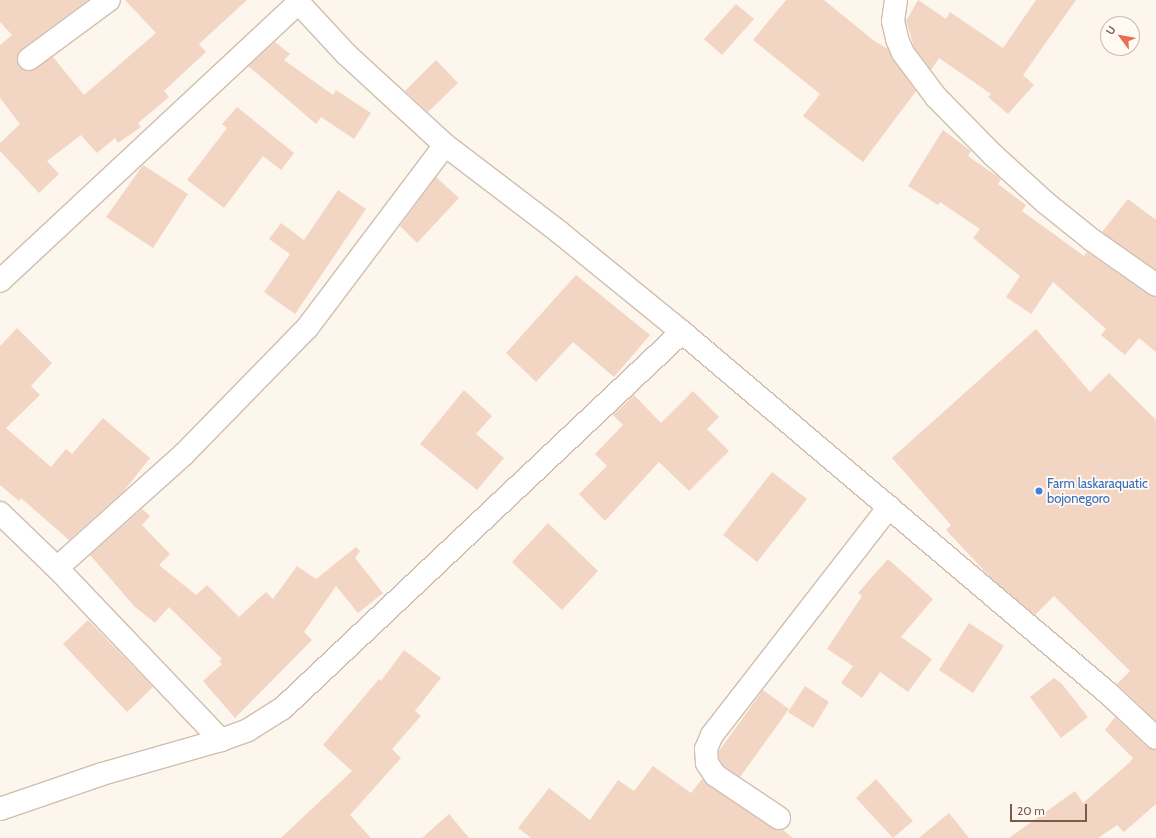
<!DOCTYPE html>
<html>
<head>
<meta charset="utf-8">
<style>
	body { margin:0 }
	#map { position:relative; width:1156px; height:838px; overflow:hidden; background:#fdf6ec; font-family:Cabin,sans-serif }
	div>[style] { position:absolute }
	.building>* { inset:0; background:#f3d5c3 }
	.roads { filter:drop-shadow(1px 0 #d1beb0) drop-shadow(-1px 0 #d1beb0) drop-shadow(0 1px #d1beb0) drop-shadow(0 -1px #d1beb0) }
	.street>* { height:22px; margin:-11px; padding:0 11px; transform-origin:11px; border-radius:11px; background:#fff }
	.dots>* { width:11px; height:11px; translate:-50% -50%; box-sizing:border-box; border:2px solid #fffaf3; border-radius:50% }
	span { translate:-50% -50%; white-space:nowrap; text-align:center; line-height:1.15; -webkit-text-stroke:3.5px #fffaf3; paint-order:stroke }
	.shop-label { font-size:13px; color:#366cbe }
	.left { translate:0 -50%; text-align:left }
	.north { position:absolute; left:1100px; top:16px; width:40px; height:40px; box-sizing:border-box; background:#fffaf3; border:1px solid #cabbb1; border-radius:50%; rotate:302deg; font-size:11px; font-weight:700; line-height:16px; text-align:center; color:#7a5c4d }
	.north::after { content:''; display:block; margin:auto; width:14px; height:18px; background:#e76f51; clip-path:polygon(50% 0,100% 100%,50% 72%,0 100%) }
	.scale { position:absolute; left:1010px; top:804px; width:77px; height:18px; box-sizing:border-box; border:2px solid #7a5c4d; border-top:0; padding-left:5px; font-size:12px; line-height:14px; white-space:nowrap; color:#7a5c4d; -webkit-text-stroke:3px #fffaf3; paint-order:stroke }
</style>
</head>
<body>
<div id="map">
	<div class="building">
		<div style="clip-path:polygon(0 0,88px 0,22px 49px,17px 60px,19px 67px,30px 71px,53px 57px,84px 95px,156px 33px,125px 0,247px 0,199px 44px,206px 52px,164px 91px,169px 97px,138px 123px,141px 127px,118px 143px,115px 138px,97px 153px,81px 135px,47px 161px,59px 174px,39px 193px,0 151px,0 143px,20px 124px,0 98px,0 45px,12px 35px,0 22px)"></div>
		<div style="clip-path:polygon(786px 0,824px 0,873px 40px,886px 48px,887px 47px,893px 60px,916px 91px,863px 162px,803px 116px,820px 94px,753px 40px)"></div>
		<div style="clip-path:polygon(918px 0,946px 19px,950px 12px,1003px 48px,1036px 0,1076px 0,1023px 75px,1034px 85px,1008px 114px,988px 97px,991px 94px,939px 58px,931px 70px,914px 47px,906px 21px)"></div>
		<div style="clip-path:polygon(736px 4px,754px 19px,722px 55px,704px 39px)"></div>
		<div style="clip-path:polygon(275px 42px,290px 54px,284px 60px,333px 95px,336px 90px,371px 113px,354px 139px,321px 117px,316px 124px,248px 66px)"></div>
		<div style="clip-path:polygon(436px 60px,458px 83px,428px 112px,405px 91px)"></div>
		<div style="clip-path:polygon(237px 107px,294px 153px,281px 170px,263px 156px,224px 208px,187px 180px,227px 128px,222px 124px)"></div>
		<div style="clip-path:polygon(943px 130px,971px 151px,968px 156px,1001px 179px,998px 184px,1026px 205px,1022px 211px,1084px 256px,1087px 252px,1149px 295px,1156px 297px,1156px 352px,1139px 338px,1125px 355px,1101px 335px,1106px 329px,1053px 282px,1031px 314px,1006px 297px,1020px 276px,973px 238px,980px 229px,940px 202px,938px 205px,908px 186px)"></div>
		<div style="clip-path:polygon(143px 165px,188px 194px,153px 248px,106px 217px)"></div>
		<div style="clip-path:polygon(436px 177px,459px 198px,417px 243px,400px 226px)"></div>
		<div style="clip-path:polygon(338px 190px,366px 209px,295px 314px,264px 292px,290px 254px,269px 239px,281px 223px,304px 240px)"></div>
		<div style="clip-path:polygon(1128px 199px,1156px 220px,1156px 270px,1102px 232px)"></div>
		<div style="clip-path:polygon(576px 275px,650px 335px,614px 377px,573px 342px,536px 382px,506px 353px)"></div>
		<div style="clip-path:polygon(17px 328px,52px 363px,31px 386px,40px 395px,6px 428px,51px 467px,66px 449px,72px 454px,103px 418px,150px 458px,123px 492px,69px 540px,21px 498px,19px 501px,0 485px,0 346px)"></div>
		<div style="clip-path:polygon(1036px 329px,1090px 392px,1109px 373px,1156px 420px,1156px 721px,1117px 684px,1130px 671px,1054px 596px,1035px 615px,991px 578px,946px 530px,951px 525px,892px 458px)"></div>
		<div style="clip-path:polygon(464px 390px,492px 416px,476px 434px,504px 458px,477px 490px,420px 444px)"></div>
		<div style="clip-path:polygon(693px 391px,719px 417px,707px 429px,729px 451px,689px 491px,659px 462px,605px 521px,579px 494px,607px 466px,595px 454px,623px 425px,613px 415px,634px 395px,661px 423px)"></div>
		<div style="clip-path:polygon(772px 472px,807px 499px,757px 562px,723px 535px)"></div>
		<div style="clip-path:polygon(142px 509px,150px 516px,142px 525px,170px 554px,159px 565px,196px 595px,207px 585px,239px 617px,266px 592px,273px 599px,297px 566px,316px 579px,356px 547px,360px 551px,355px 558px,383px 593px,358px 613px,336px 586px,304px 632px,312px 640px,235px 718px,203px 681px,222px 664px,219px 661px,222px 659px,169px 607px,155px 623px,135px 607px,90px 555px)"></div>
		<div style="clip-path:polygon(548px 523px,598px 571px,562px 610px,512px 562px)"></div>
		<div style="clip-path:polygon(888px 559px,933px 599px,901px 637px,932px 659px,908px 692px,880px 672px,862px 698px,841px 683px,853px 666px,827px 649px,862px 596px,858px 593px)"></div>
		<div style="clip-path:polygon(88px 620px,153px 687px,127px 712px,63px 644px)"></div>
		<div style="clip-path:polygon(969px 623px,1004px 646px,973px 693px,939px 670px)"></div>
		<div style="clip-path:polygon(404px 650px,441px 678px,415px 711px,421px 716px,392px 749px,401px 758px,350px 815px,371px 838px,281px 838px,352px 771px,323px 745px,379px 679px,381px 681px)"></div>
		<div style="clip-path:polygon(1054px 678px,1062px 684px,1088px 717px,1061px 738px,1030px 697px)"></div>
		<div style="clip-path:polygon(805px 686px,829px 702px,813px 728px,788px 712px)"></div>
		<div style="clip-path:polygon(763px 690px,789px 709px,740px 777px,724px 766px,719px 759px,719px 751px)"></div>
		<div style="clip-path:polygon(1115px 717px,1147px 747px,1156px 750px,1156px 804px,1124px 832px,1117px 825px,1098px 838px,1009px 838px,1075px 791px,1083px 803px,1129px 763px,1133px 758px,1105px 730px)"></div>
		<div style="clip-path:polygon(653px 766px,691px 793px,702px 779px,708px 785px,772px 828px,783px 830px,793px 838px,531px 838px,518px 828px,549px 788px,590px 820px,618px 780px,634px 791px)"></div>
		<div style="clip-path:polygon(876px 779px,913px 821px,893px 838px,856px 798px)"></div>
		<div style="clip-path:polygon(949px 813px,969px 838px,919px 838px)"></div>
		<div style="clip-path:polygon(449px 814px,469px 838px,422px 838px)"></div>
	</div>
	<div class="roads">
		<div class="street">
			<div style="left:296px;top:0;width:74px;rotate:47.2deg"></div>
			<div style="left:346px;top:54px;width:134px;rotate:42.6deg"></div>
			<div style="left:445px;top:145px;width:143px;rotate:37.3deg"></div>
			<div style="left:559px;top:232px;width:159px;rotate:39.1deg"></div>
			<div style="left:682px;top:332px;width:560px;rotate:40.29deg"></div>
			<div style="left:1109px;top:694px;width:64px;rotate:43.1deg"></div>
			<div style="left:896px;top:0;width:21px;rotate:98deg"></div>
			<div style="left:893px;top:21px;width:18px;rotate:77deg"></div>
			<div style="left:897px;top:39px;width:15px;rotate:67deg"></div>
			<div style="left:903px;top:53px;width:55px;rotate:53.1deg"></div>
			<div style="left:936px;top:97px;width:81px;rotate:45.5deg"></div>
			<div style="left:993px;top:155px;width:72px;rotate:42.2deg"></div>
			<div style="left:1046px;top:203px;width:59px;rotate:38.8deg"></div>
			<div style="left:1092px;top:240px;width:78px;rotate:35.1deg"></div>
			<div style="left:29px;top:59px;width:99px;rotate:-36.4deg"></div>
			<div style="left:0;top:281px;width:408px;rotate:-43deg"></div>
			<div style="left:0;top:513px;width:79px;rotate:44deg"></div>
			<div style="left:57px;top:568px;width:238px;rotate:46.4deg"></div>
			<div style="left:57px;top:568px;width:171px;rotate:-41.9deg"></div>
			<div style="left:184px;top:454px;width:176px;rotate:-45.7deg"></div>
			<div style="left:307px;top:328px;width:229px;rotate:-53deg"></div>
			<div style="left:0;top:809px;width:108px;rotate:-18.9deg"></div>
			<div style="left:102px;top:774px;width:124px;rotate:-15.9deg"></div>
			<div style="left:221px;top:740px;width:29px;rotate:-20deg"></div>
			<div style="left:248px;top:730px;width:41px;rotate:-32.2deg"></div>
			<div style="left:283px;top:708px;width:548px;rotate:-43.3deg"></div>
			<div style="left:779px;top:818px;width:77px;rotate:-146.1deg"></div>
			<div style="left:715px;top:775px;width:14px;rotate:-124deg"></div>
			<div style="left:707px;top:763px;width:14px;rotate:-94deg"></div>
			<div style="left:706px;top:749px;width:15px;rotate:-67deg"></div>
			<div style="left:712px;top:735px;width:289px;rotate:-52.2deg"></div>
		</div>
	</div>
	<div class="dots">
		<div style="left:1039px;top:491px;background:#3f7fe0"></div>
	</div>
	<div class="shop-label">
		<span class="left" style="left:1047px;top:491px">Farm laskaraquatic<br>bojonegoro</span>
	</div>
	<div class="north">U</div>
	<div class="scale">20 m</div>
</div>
</body>
</html>
